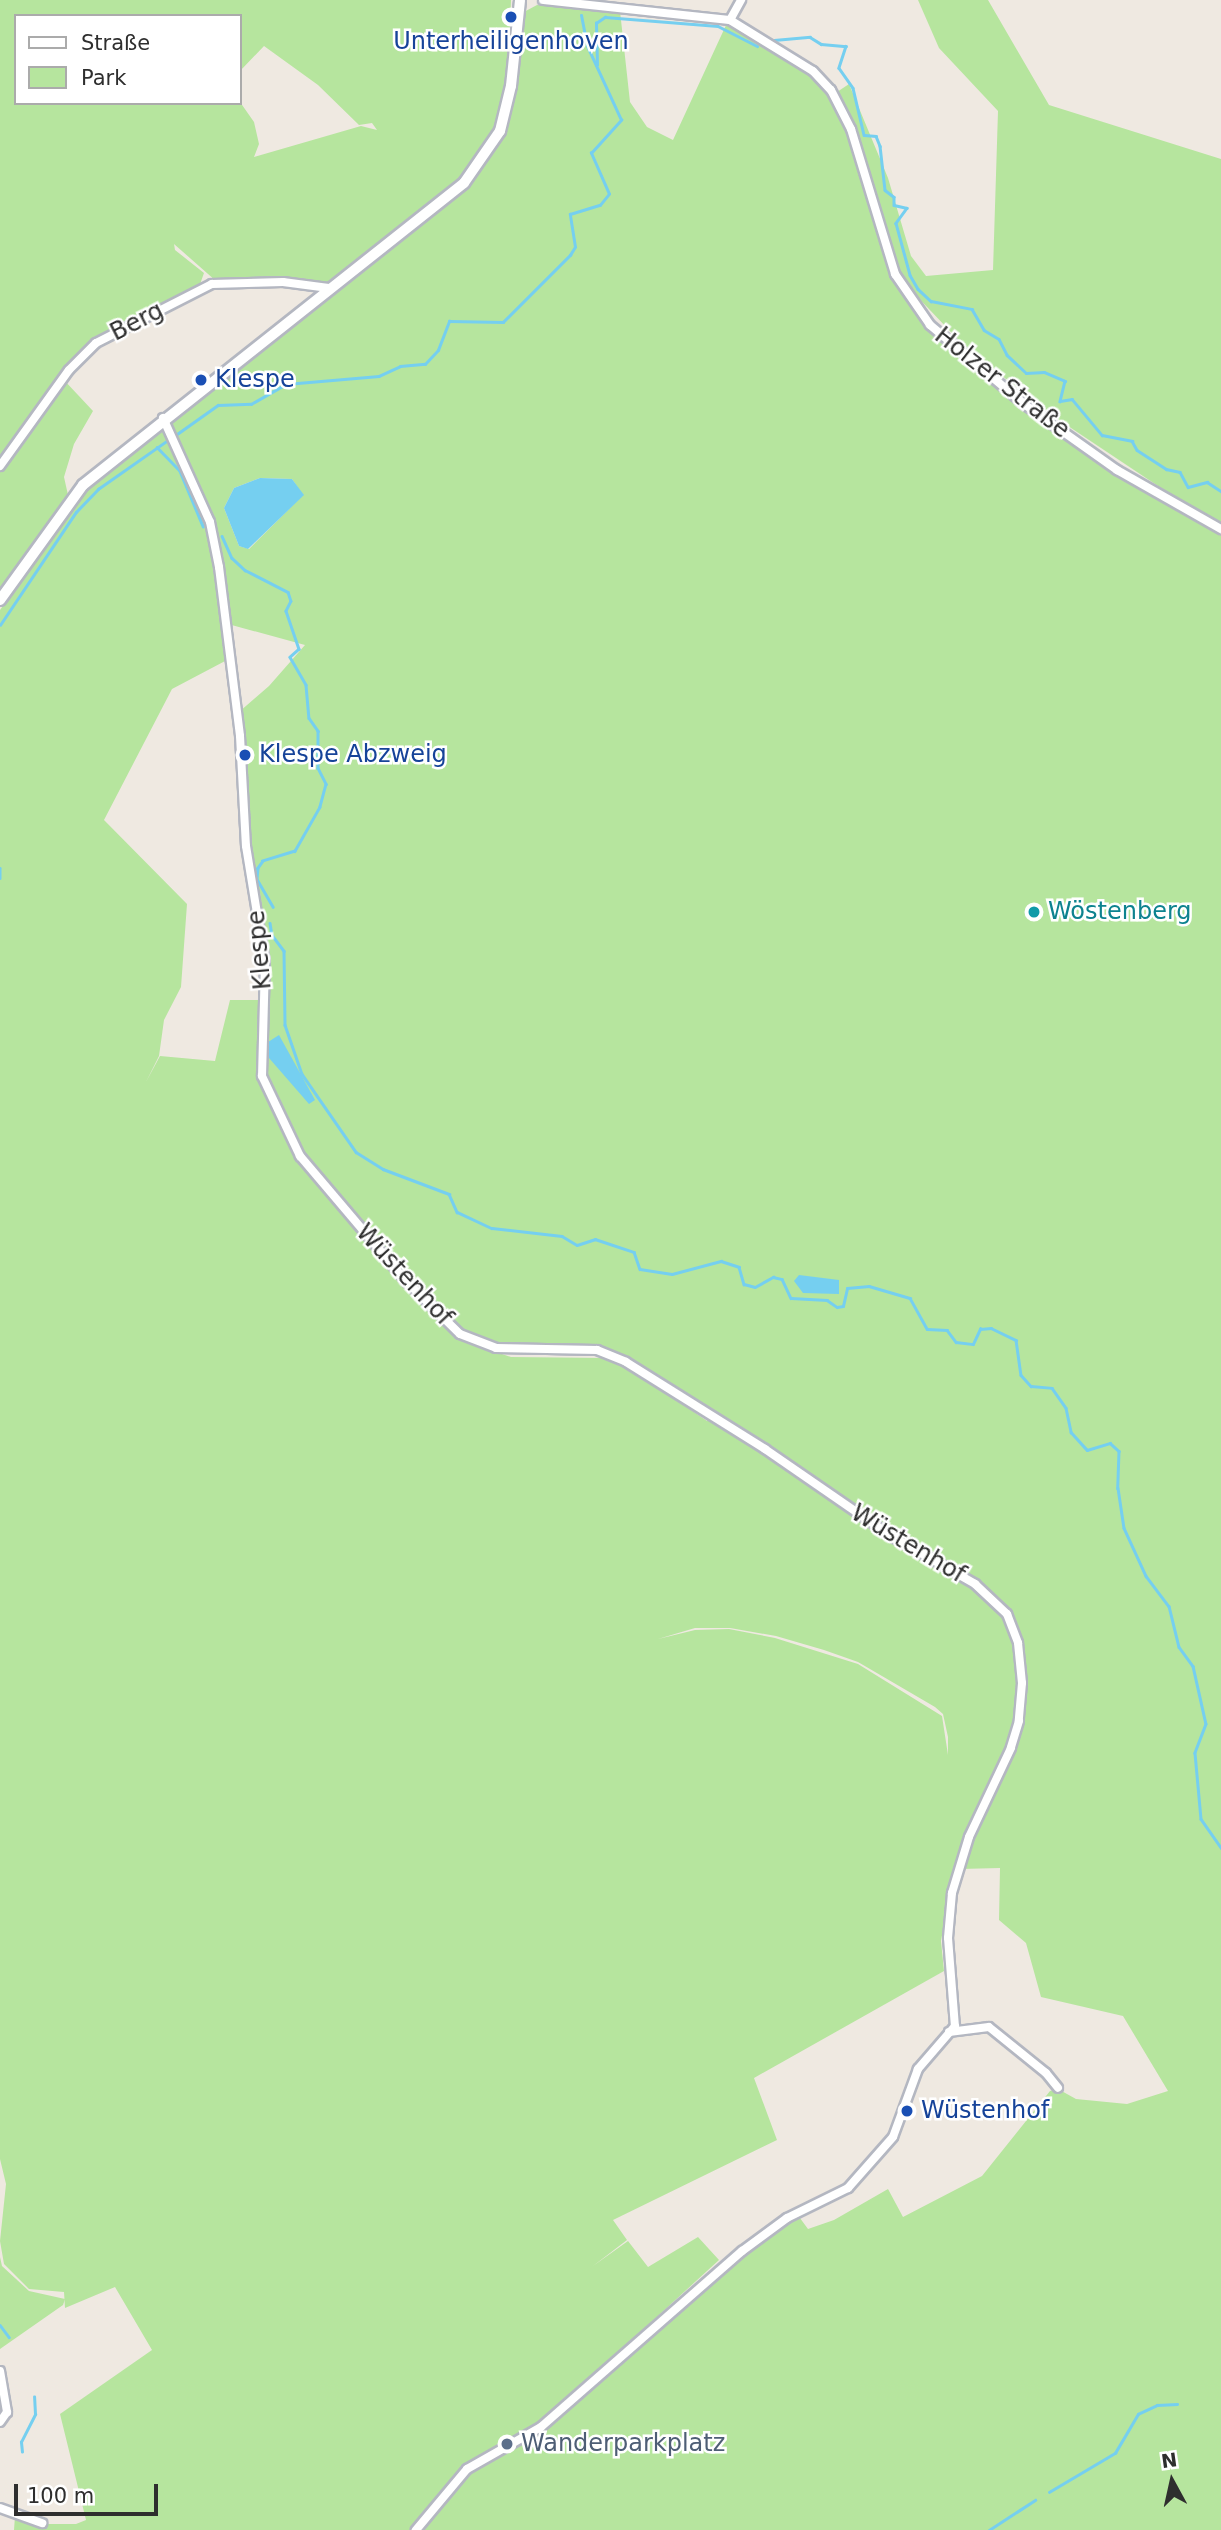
<!DOCTYPE html>
<html>
<head>
<meta charset="utf-8">
<style>
	body { margin:0 }
	#map { position:relative; width:1221px; height:2530px; overflow:hidden; background:#efe9e1; font-family:"DejaVu Sans",sans-serif }
	div>[style] { position:absolute }
	.green>* { inset:0; background:#b6e59e }
	.water>* { inset:0; background:#75cff0 }
	.stream>* { height:2.5px; margin:-1.25px; padding:0 1.25px; transform-origin:1.25px; border-radius:1.25px; background:#75cff0 }
	.roads { filter:drop-shadow(2px 0 #b4b7c1) drop-shadow(-2px 0 #b4b7c1) drop-shadow(0 2px #b4b7c1) drop-shadow(0 -2px #b4b7c1) }
	.street>* { height:8px; margin:-4px; padding:0 4px; transform-origin:4px; border-radius:4px; background:#fff }
	.secondary>* { height:10px; margin:-5px; padding:0 5px; transform-origin:5px; border-radius:5px; background:#fff }
	.dots>* { width:19px; height:19px; translate:-50% -50%; box-sizing:border-box; border:4px solid #fff; border-radius:50% }
	span { translate:-50% -50%; white-space:nowrap; text-align:center; line-height:1.15; -webkit-text-stroke:5px #fff; paint-order:stroke }
	.transit-label { font-size:24px; color:#164399 }
	.left { translate:0 -50%; text-align:left }
	.street-label { font-size:24px; color:#2e2e2e }
	.culture-label { font-size:24px; color:#0d838f }
	.service-label { font-size:24px; color:#4e5e75 }
	.legend { position:absolute; left:14px; top:14px; width:228px; height:91px; box-sizing:border-box; background:#fff; border:2px solid #ababab; margin:0; padding:9px 12px; list-style:none; font-size:21px; color:#2e2e2e }
	.legend li { display:flex; align-items:center; gap:14px; height:35px }
	.legend b { width:35px; border:2px solid #ababab }
	.north { position:absolute; left:1137px; top:2446px; width:70px; height:70px; -webkit-text-stroke:5px #fff; paint-order:stroke; rotate:352deg; font-size:19px; font-weight:700; line-height:28px; text-align:center; color:#2e2e2e }
	.north::after { content:''; display:block; margin:auto; width:24px; height:32px; background:#2e2e2e; clip-path:polygon(50% 0,100% 100%,50% 72%,0 100%) }
	.scale { position:absolute; left:14px; top:2484px; width:144px; height:32px; box-sizing:border-box; border:4px solid #2e2e2e; border-top:0; padding-left:9px; font-size:21px; line-height:24px; white-space:nowrap; color:#2e2e2e; -webkit-text-stroke:5px #fff; paint-order:stroke }
</style>
</head>
<body>
<div id="map">
	<div class="green">
		<div style="clip-path:polygon(evenodd,0 0,511px 0,508px 85px,491px 138px,461px 179px,328px 286px,216px 281px,174px 244px,175px 250px,204px 273px,199px 287px,95px 340px,46px 394px,0 460px,0 0,16px 16px,240px 16px,240px 71px,264px 46px,318px 85px,359px 125px,372px 123px,377px 130px,361px 126px,254px 157px,259px 144px,254px 122px,240px 102px,16px 103px,16px 16px)"></div>
		<div style="clip-path:polygon(918px 0,988px 0,1049px 105px,1221px 159px,1221px 528px,1059px 420px,967px 349px,909px 288px,892px 259px,848px 119px,834px 94px,849px 84px,888px 178px,911px 256px,926px 276px,993px 270px,998px 111px,939px 48px)"></div>
		<div style="clip-path:polygon(evenodd,537px 5px,620px 11px,630px 102px,647px 127px,673px 140px,727px 23px,813px 75px,844px 120px,878px 237px,904px 291px,962px 352px,1052px 422px,1221px 530px,1221px 2530px,418px 2530px,442px 2495px,468px 2470px,514px 2446px,565px 2405px,720px 2263px,797px 2214px,808px 2229px,834px 2220px,888px 2189px,903px 2217px,982px 2176px,1050px 2091px,1058px 2089px,1076px 2099px,1127px 2104px,1168px 2091px,1123px 2016px,1041px 1997px,1026px 1943px,999px 1920px,1000px 1868px,960px 1869px,1006px 1761px,1000px 1760px,971px 1821px,951px 1884px,941px 1941px,944px 1971px,754px 2078px,777px 2140px,613px 2220px,627px 2240px,593px 2266px,628px 2241px,648px 2267px,698px 2237px,719px 2260px,564px 2402px,510px 2445px,466px 2468px,440px 2494px,414px 2530px,14px 2530px,15px 2516px,42px 2524px,76px 2524px,86px 2520px,60px 2414px,152px 2350px,115px 2287px,65px 2308px,64px 2292px,29px 2289px,4px 2264px,0 2241px,6px 2184px,0 2159px,0 610px,84px 491px,153px 434px,163px 432px,206px 520px,227px 660px,172px 689px,104px 820px,187px 904px,181px 987px,164px 1020px,159px 1056px,146px 1082px,160px 1056px,215px 1061px,230px 1000px,267px 1000px,270px 966px,260px 893px,247px 859px,239px 712px,269px 686px,305px 645px,228px 624px,211px 521px,170px 426px,175px 417px,468px 186px,502px 136px,516px 85px,522px 13px,537px 5px,260px 478px,292px 479px,303px 495px,249px 549px,239px 546px,224px 508px,234px 488px,260px 478px,537px 5px,471px 1340px,511px 1354px,577px 1353px,605px 1355px,631px 1365px,709px 1418px,707px 1421px,630px 1368px,604px 1358px,511px 1357px,467px 1342px,471px 1340px,537px 5px,695px 1628px,730px 1628px,776px 1636px,824px 1650px,858px 1662px,935px 1707px,943px 1714px,948px 1737px,948px 1755px,942px 1716px,858px 1664px,775px 1638px,729px 1629px,695px 1630px,658px 1639px,695px 1628px)"></div>
		<div style="clip-path:polygon(63px 379px,93px 411px,74px 444px,64px 477px,68px 495px,0 592px,0 465px)"></div>
		<div style="clip-path:polygon(0 2257px,2px 2266px,29px 2291px,65px 2299px,63px 2305px,0 2349px)"></div>
	</div>
	<div class="water">
		<div style="clip-path:polygon(260px 478px,292px 479px,304px 495px,248px 549px,239px 546px,224px 508px,234px 488px)"></div>
		<div style="clip-path:polygon(279px 1035px,315px 1100px,309px 1104px,269px 1058px,265px 1044px)"></div>
		<div style="clip-path:polygon(799px 1275px,839px 1280px,839px 1294px,803px 1293px,794px 1281px)"></div>
	</div>
	<div class="stream">
		<div style="left:774px;top:40px;width:36px;rotate:-5deg"></div>
		<div style="left:810px;top:37px;width:13px;rotate:32deg"></div>
		<div style="left:821px;top:44px;width:25px;rotate:5deg"></div>
		<div style="left:846px;top:46px;width:23px;rotate:108deg"></div>
		<div style="left:839px;top:68px;width:24px;rotate:55deg"></div>
		<div style="left:853px;top:88px;width:48px;rotate:76.8deg"></div>
		<div style="left:864px;top:135px;width:12px;rotate:5deg"></div>
		<div style="left:876px;top:136px;width:11px;rotate:68deg"></div>
		<div style="left:880px;top:146px;width:44px;rotate:83.5deg"></div>
		<div style="left:885px;top:190px;width:11px;rotate:38deg"></div>
		<div style="left:894px;top:197px;width:8px;rotate:90deg"></div>
		<div style="left:894px;top:205px;width:13px;rotate:13deg"></div>
		<div style="left:907px;top:208px;width:19px;rotate:126deg"></div>
		<div style="left:896px;top:223px;width:54px;rotate:74.9deg"></div>
		<div style="left:910px;top:275px;width:16px;rotate:60deg"></div>
		<div style="left:918px;top:289px;width:18px;rotate:43deg"></div>
		<div style="left:931px;top:301px;width:42px;rotate:11deg"></div>
		<div style="left:972px;top:309px;width:24px;rotate:60deg"></div>
		<div style="left:984px;top:330px;width:17px;rotate:31deg"></div>
		<div style="left:999px;top:339px;width:18px;rotate:63deg"></div>
		<div style="left:1007px;top:355px;width:26px;rotate:43deg"></div>
		<div style="left:1026px;top:373px;width:18px;rotate:-3deg"></div>
		<div style="left:1044px;top:372px;width:23px;rotate:23deg"></div>
		<div style="left:1065px;top:381px;width:21px;rotate:104deg"></div>
		<div style="left:1060px;top:401px;width:12px;rotate:-9deg"></div>
		<div style="left:1072px;top:399px;width:47px;rotate:50.2deg"></div>
		<div style="left:1102px;top:435px;width:31px;rotate:11deg"></div>
		<div style="left:1132px;top:441px;width:10px;rotate:61deg"></div>
		<div style="left:1137px;top:450px;width:35px;rotate:33deg"></div>
		<div style="left:1166px;top:469px;width:14px;rotate:12deg"></div>
		<div style="left:1180px;top:472px;width:17px;rotate:62deg"></div>
		<div style="left:1188px;top:487px;width:20px;rotate:-15deg"></div>
		<div style="left:1207px;top:482px;width:17px;rotate:33deg"></div>
		<div style="left:597px;top:65px;width:42px;rotate:-91.4deg"></div>
		<div style="left:596px;top:23px;width:11px;rotate:-34deg"></div>
		<div style="left:605px;top:17px;width:113px;rotate:4.6deg"></div>
		<div style="left:718px;top:26px;width:44px;rotate:27.1deg"></div>
		<div style="left:177px;top:434px;width:50px;rotate:-35.3deg"></div>
		<div style="left:218px;top:405px;width:33px;rotate:-2deg"></div>
		<div style="left:251px;top:404px;width:40px;rotate:-29.7deg"></div>
		<div style="left:286px;top:384px;width:93px;rotate:-4.9deg"></div>
		<div style="left:379px;top:376px;width:23px;rotate:-25deg"></div>
		<div style="left:400px;top:366px;width:25px;rotate:-5deg"></div>
		<div style="left:425px;top:364px;width:19px;rotate:-47deg"></div>
		<div style="left:438px;top:350px;width:31px;rotate:-69deg"></div>
		<div style="left:449px;top:321px;width:54px;rotate:1.1deg"></div>
		<div style="left:503px;top:322px;width:95px;rotate:-45deg"></div>
		<div style="left:570px;top:255px;width:9px;rotate:-58deg"></div>
		<div style="left:575px;top:247px;width:33px;rotate:-99deg"></div>
		<div style="left:570px;top:214px;width:31px;rotate:-17deg"></div>
		<div style="left:600px;top:205px;width:14px;rotate:-51deg"></div>
		<div style="left:609px;top:194px;width:45px;rotate:-113.7deg"></div>
		<div style="left:591px;top:153px;width:45px;rotate:-47.7deg"></div>
		<div style="left:621px;top:120px;width:81px;rotate:-114.7deg"></div>
		<div style="left:587px;top:46px;width:31px;rotate:-101deg"></div>
		<div style="left:157px;top:447px;width:33px;rotate:46deg"></div>
		<div style="left:180px;top:471px;width:60px;rotate:67.3deg"></div>
		<div style="left:222px;top:536px;width:24px;rotate:66deg"></div>
		<div style="left:232px;top:558px;width:18px;rotate:43deg"></div>
		<div style="left:245px;top:570px;width:48px;rotate:27.1deg"></div>
		<div style="left:288px;top:592px;width:9px;rotate:72deg"></div>
		<div style="left:291px;top:601px;width:11px;rotate:117deg"></div>
		<div style="left:286px;top:611px;width:40px;rotate:71.1deg"></div>
		<div style="left:299px;top:649px;width:12px;rotate:138deg"></div>
		<div style="left:290px;top:657px;width:32px;rotate:60deg"></div>
		<div style="left:306px;top:685px;width:33px;rotate:85deg"></div>
		<div style="left:309px;top:718px;width:16px;rotate:55deg"></div>
		<div style="left:318px;top:731px;width:37px;rotate:90deg"></div>
		<div style="left:318px;top:768px;width:18px;rotate:63deg"></div>
		<div style="left:326px;top:784px;width:24px;rotate:105deg"></div>
		<div style="left:320px;top:807px;width:51px;rotate:119.6deg"></div>
		<div style="left:295px;top:851px;width:34px;rotate:163deg"></div>
		<div style="left:263px;top:861px;width:9px;rotate:126deg"></div>
		<div style="left:258px;top:868px;width:11px;rotate:95deg"></div>
		<div style="left:257px;top:879px;width:32px;rotate:60deg"></div>
		<div style="left:0;top:625px;width:136px;rotate:-56.1deg"></div>
		<div style="left:76px;top:512px;width:32px;rotate:-46deg"></div>
		<div style="left:98px;top:489px;width:82px;rotate:-35deg"></div>
		<div style="left:0;top:868px;width:10px;rotate:90deg"></div>
		<div style="left:270px;top:923px;width:12px;rotate:81deg"></div>
		<div style="left:272px;top:935px;width:20px;rotate:53deg"></div>
		<div style="left:284px;top:951px;width:74px;rotate:89.2deg"></div>
		<div style="left:285px;top:1025px;width:52px;rotate:70.9deg"></div>
		<div style="left:302px;top:1074px;width:95px;rotate:55.3deg"></div>
		<div style="left:356px;top:1152px;width:32px;rotate:32deg"></div>
		<div style="left:383px;top:1169px;width:71px;rotate:20.7deg"></div>
		<div style="left:449px;top:1194px;width:20px;rotate:66deg"></div>
		<div style="left:457px;top:1212px;width:38px;rotate:25deg"></div>
		<div style="left:492px;top:1228px;width:70px;rotate:6.5deg"></div>
		<div style="left:562px;top:1236px;width:17px;rotate:31deg"></div>
		<div style="left:577px;top:1245px;width:19px;rotate:-18deg"></div>
		<div style="left:595px;top:1239px;width:41px;rotate:18.4deg"></div>
		<div style="left:634px;top:1252px;width:18px;rotate:71deg"></div>
		<div style="left:640px;top:1269px;width:32px;rotate:9deg"></div>
		<div style="left:672px;top:1274px;width:51px;rotate:-14.9deg"></div>
		<div style="left:721px;top:1261px;width:19px;rotate:18deg"></div>
		<div style="left:739px;top:1267px;width:18px;rotate:74deg"></div>
		<div style="left:744px;top:1284px;width:11px;rotate:15deg"></div>
		<div style="left:755px;top:1287px;width:21px;rotate:-29deg"></div>
		<div style="left:773px;top:1277px;width:9px;rotate:13deg"></div>
		<div style="left:782px;top:1279px;width:21px;rotate:65deg"></div>
		<div style="left:791px;top:1298px;width:36px;rotate:3deg"></div>
		<div style="left:827px;top:1300px;width:12px;rotate:35deg"></div>
		<div style="left:837px;top:1307px;width:6px;rotate:-9deg"></div>
		<div style="left:843px;top:1306px;width:18px;rotate:-77deg"></div>
		<div style="left:847px;top:1288px;width:22px;rotate:-5deg"></div>
		<div style="left:869px;top:1286px;width:43px;rotate:16.3deg"></div>
		<div style="left:910px;top:1298px;width:35px;rotate:61deg"></div>
		<div style="left:927px;top:1329px;width:20px;rotate:3deg"></div>
		<div style="left:947px;top:1330px;width:15px;rotate:53deg"></div>
		<div style="left:956px;top:1342px;width:17px;rotate:7deg"></div>
		<div style="left:973px;top:1344px;width:17px;rotate:-65deg"></div>
		<div style="left:980px;top:1329px;width:11px;rotate:-5deg"></div>
		<div style="left:991px;top:1328px;width:28px;rotate:26deg"></div>
		<div style="left:1016px;top:1340px;width:35px;rotate:82deg"></div>
		<div style="left:1021px;top:1375px;width:15px;rotate:48deg"></div>
		<div style="left:1031px;top:1386px;width:21px;rotate:5deg"></div>
		<div style="left:1052px;top:1388px;width:24px;rotate:55deg"></div>
		<div style="left:1066px;top:1408px;width:25px;rotate:78deg"></div>
		<div style="left:1071px;top:1432px;width:24px;rotate:48deg"></div>
		<div style="left:1087px;top:1450px;width:24px;rotate:-17deg"></div>
		<div style="left:1110px;top:1443px;width:12px;rotate:42deg"></div>
		<div style="left:1119px;top:1451px;width:37px;rotate:92deg"></div>
		<div style="left:1118px;top:1488px;width:40px;rotate:81.5deg"></div>
		<div style="left:1124px;top:1528px;width:53px;rotate:65.4deg"></div>
		<div style="left:1146px;top:1576px;width:38px;rotate:53deg"></div>
		<div style="left:1169px;top:1606px;width:42px;rotate:76.3deg"></div>
		<div style="left:1179px;top:1647px;width:24px;rotate:54deg"></div>
		<div style="left:1193px;top:1666px;width:59px;rotate:77.4deg"></div>
		<div style="left:1206px;top:1724px;width:31px;rotate:111deg"></div>
		<div style="left:1195px;top:1753px;width:66px;rotate:84.8deg"></div>
		<div style="left:1201px;top:1819px;width:35px;rotate:55deg"></div>
		<div style="left:0;top:2325px;width:15px;rotate:53deg"></div>
		<div style="left:22px;top:2452px;width:10px;rotate:-96deg"></div>
		<div style="left:21px;top:2442px;width:31px;rotate:-63deg"></div>
		<div style="left:35px;top:2414px;width:17px;rotate:-93deg"></div>
		<div style="left:1049px;top:2492px;width:77px;rotate:-30.6deg"></div>
		<div style="left:1115px;top:2453px;width:45px;rotate:-59.5deg"></div>
		<div style="left:1138px;top:2414px;width:21px;rotate:-25deg"></div>
		<div style="left:1157px;top:2405px;width:20px;rotate:-3deg"></div>
		<div style="left:989px;top:2530px;width:55px;rotate:-33.1deg"></div>
	</div>
	<div class="roads">
		<div class="street">
			<div style="left:543px;top:0;width:188px;rotate:6.1deg"></div>
			<div style="left:730px;top:20px;width:97px;rotate:31.6deg"></div>
			<div style="left:813px;top:71px;width:26px;rotate:47deg"></div>
			<div style="left:831px;top:90px;width:44px;rotate:62.9deg"></div>
			<div style="left:851px;top:129px;width:152px;rotate:73.1deg"></div>
			<div style="left:895px;top:274px;width:62px;rotate:55.5deg"></div>
			<div style="left:930px;top:325px;width:123px;rotate:40deg"></div>
			<div style="left:1024px;top:404px;width:114px;rotate:35.4deg"></div>
			<div style="left:1117px;top:470px;width:120px;rotate:29.6deg"></div>
			<div style="left:730px;top:20px;width:23px;rotate:-61deg"></div>
			<div style="left:163px;top:418px;width:114px;rotate:65.7deg"></div>
			<div style="left:210px;top:522px;width:46px;rotate:78.7deg"></div>
			<div style="left:219px;top:567px;width:170px;rotate:82.9deg"></div>
			<div style="left:240px;top:736px;width:110px;rotate:86.9deg"></div>
			<div style="left:246px;top:846px;width:118px;rotate:80.7deg"></div>
			<div style="left:265px;top:962px;width:114px;rotate:91.5deg"></div>
			<div style="left:262px;top:1076px;width:89px;rotate:64.6deg"></div>
			<div style="left:300px;top:1156px;width:165px;rotate:49.7deg"></div>
			<div style="left:407px;top:1282px;width:74px;rotate:44.5deg"></div>
			<div style="left:460px;top:1334px;width:39px;rotate:21deg"></div>
			<div style="left:496px;top:1348px;width:101px;rotate:1.1deg"></div>
			<div style="left:597px;top:1350px;width:31px;rotate:22deg"></div>
			<div style="left:626px;top:1362px;width:164px;rotate:32deg"></div>
			<div style="left:765px;top:1449px;width:153px;rotate:34.6deg"></div>
			<div style="left:891px;top:1536px;width:97px;rotate:29.7deg"></div>
			<div style="left:975px;top:1584px;width:44px;rotate:43.2deg"></div>
			<div style="left:1007px;top:1614px;width:31px;rotate:69deg"></div>
			<div style="left:1018px;top:1643px;width:40px;rotate:84.3deg"></div>
			<div style="left:1022px;top:1683px;width:38px;rotate:95deg"></div>
			<div style="left:1019px;top:1721px;width:28px;rotate:107deg"></div>
			<div style="left:1011px;top:1748px;width:98px;rotate:115.3deg"></div>
			<div style="left:969px;top:1837px;width:59px;rotate:106.9deg"></div>
			<div style="left:952px;top:1893px;width:45px;rotate:95.1deg"></div>
			<div style="left:948px;top:1938px;width:88px;rotate:85.5deg"></div>
			<div style="left:955px;top:2026px;width:57px;rotate:130.7deg"></div>
			<div style="left:918px;top:2069px;width:72px;rotate:110.2deg"></div>
			<div style="left:893px;top:2137px;width:68px;rotate:131.4deg"></div>
			<div style="left:848px;top:2188px;width:68px;rotate:153.8deg"></div>
			<div style="left:787px;top:2218px;width:56px;rotate:143.7deg"></div>
			<div style="left:742px;top:2251px;width:267px;rotate:138.8deg"></div>
			<div style="left:541px;top:2427px;width:85px;rotate:150.4deg"></div>
			<div style="left:467px;top:2469px;width:80px;rotate:129.9deg"></div>
			<div style="left:0;top:466px;width:118px;rotate:-54.3deg"></div>
			<div style="left:69px;top:370px;width:38px;rotate:-45deg"></div>
			<div style="left:96px;top:343px;width:130px;rotate:-27deg"></div>
			<div style="left:212px;top:284px;width:71px;rotate:-1.6deg"></div>
			<div style="left:283px;top:282px;width:46px;rotate:7.4deg"></div>
			<div style="left:949px;top:2032px;width:40px;rotate:-7.1deg"></div>
			<div style="left:989px;top:2027px;width:73px;rotate:38.9deg"></div>
			<div style="left:1046px;top:2073px;width:19px;rotate:51deg"></div>
			<div style="left:0;top:2371px;width:42px;rotate:80.3deg"></div>
			<div style="left:7px;top:2412px;width:12px;rotate:125deg"></div>
			<div style="left:0;top:2508px;width:45px;rotate:19.7deg"></div>
		</div>
		<div class="secondary">
			<div style="left:0;top:600px;width:142px;rotate:-54.2deg"></div>
			<div style="left:83px;top:485px;width:486px;rotate:-38.4deg"></div>
			<div style="left:464px;top:183px;width:63px;rotate:-55.3deg"></div>
			<div style="left:500px;top:131px;width:46px;rotate:-76.3deg"></div>
			<div style="left:511px;top:86px;width:86px;rotate:-84deg"></div>
		</div>
	</div>
	<div class="dots">
		<div style="left:511px;top:17px;background:#1a4fb4"></div>
		<div style="left:201px;top:380px;background:#1a4fb4"></div>
		<div style="left:245px;top:755px;background:#1a4fb4"></div>
		<div style="left:1034px;top:912px;background:#0f9aa8"></div>
		<div style="left:907px;top:2111px;background:#1a4fb4"></div>
		<div style="left:507px;top:2444px;background:#5c6f8a"></div>
	</div>
	<div class="transit-label">
		<span style="left:511px;top:42px">Unterheiligenhoven</span>
		<span class="left" style="left:215px;top:380px">Klespe</span>
		<span class="left" style="left:259px;top:755px">Klespe Abzweig</span>
		<span class="left" style="left:921px;top:2111px">Wüstenhof</span>
	</div>
	<div class="street-label">
		<span style="left:137px;top:322px;rotate:-27deg">Berg</span>
		<span style="left:1002px;top:383px;rotate:38deg">Holzer Straße</span>
		<span style="left:260px;top:950px;rotate:-95deg">Klespe</span>
		<span style="left:404px;top:1275px;rotate:47deg">Wüstenhof</span>
		<span style="left:908px;top:1544px;rotate:31deg">Wüstenhof</span>
	</div>
	<div class="culture-label">
		<span class="left" style="left:1048px;top:912px">Wöstenberg</span>
	</div>
	<div class="service-label">
		<span class="left" style="left:521px;top:2444px">Wanderparkplatz</span>
	</div>
	<ul class="legend">
	<li><b style="height:9px;background:#fff"></b>Straße</li>
	<li><b style="height:19px;background:#b6e59e"></b>Park</li>
	</ul>
	<div class="north">N</div>
	<div class="scale">100 m</div>
</div>
</body>
</html>
